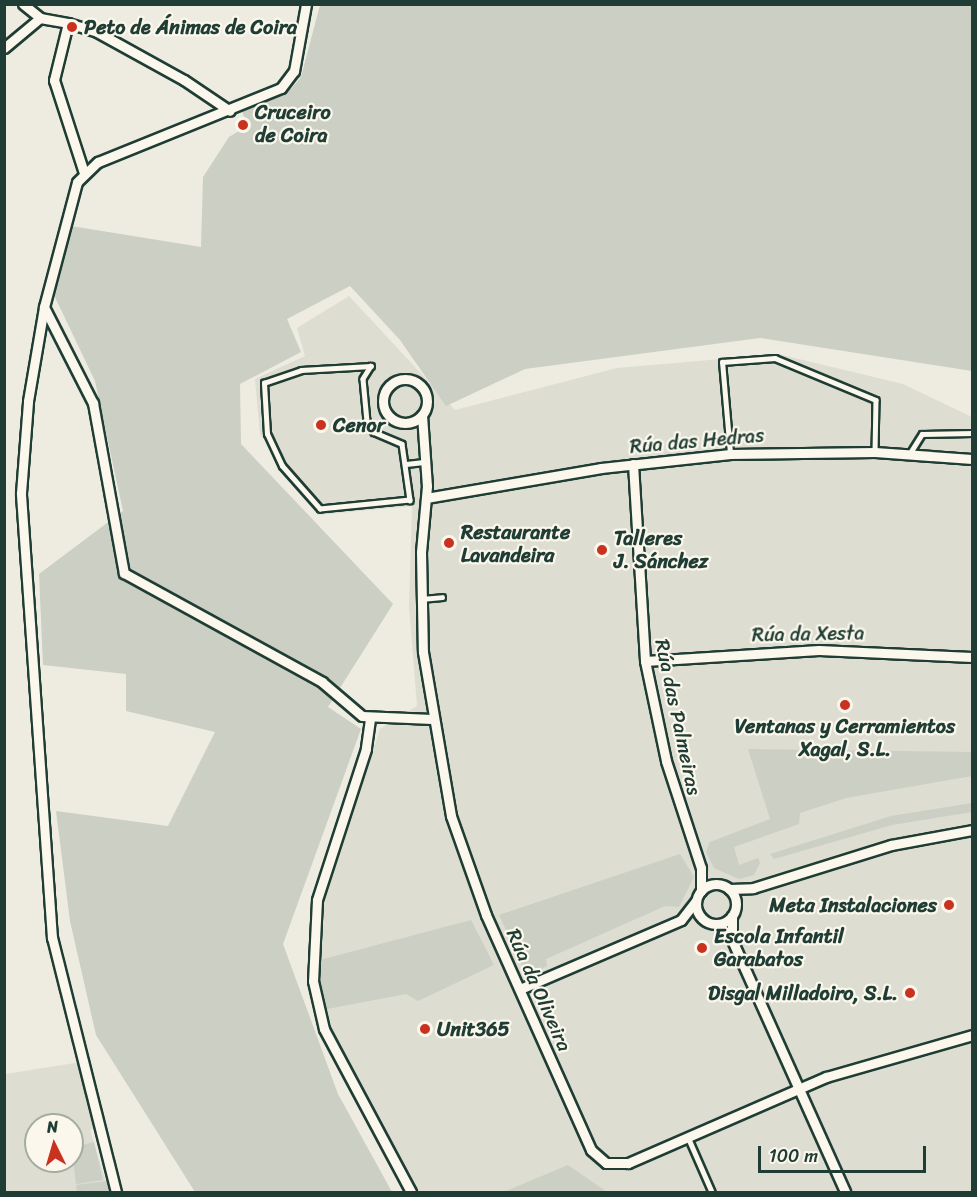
<!DOCTYPE html>
<html>
<head>
<meta charset="utf-8">
<style>
	body { margin:0 }
	#map { position:relative; width:977px; height:1197px; overflow:hidden; background:#eeece1; font-family:Sriracha,sans-serif }
	div>[style] { position:absolute }
	.built>* { inset:0; background:#ddddd2 }
	.green>* { inset:0; background:#cbcfc4 }
	.roads { filter:drop-shadow(2px 0 #1f3d34) drop-shadow(-2px 0 #1f3d34) drop-shadow(0 2px #1f3d34) drop-shadow(0 -2px #1f3d34) }
	.service>* { height:4.5px; margin:-2.25px; padding:0 2.25px; transform-origin:2.25px; border-radius:2.25px; background:#fbf7ec }
	.minor>* { height:9px; margin:-4.5px; padding:0 4.5px; transform-origin:4.5px; border-radius:4.5px; background:#fbf7ec }
	.minor>.ring { margin:-4.5px; padding:0; box-sizing:content-box; background:none; border:9px solid #fbf7ec; border-radius:50% }
	.dots>* { width:16px; height:16px; translate:-50% -50%; box-sizing:border-box; border:3px solid #fbf7ec; border-radius:50% }
	span { translate:-50% -50%; white-space:nowrap; text-align:center; line-height:1.15; -webkit-text-stroke:4.5px #fbf7ec; paint-order:stroke }
	.poi-label { font-size:20px; color:#1f3d34; font-weight:700 }
	.left { translate:0 -50%; text-align:left }
	.right { translate:-100% -50%; text-align:right }
	.street-label { font-size:20px; color:#1f3d34 }
	.frame { position:absolute; inset:0; border:6px solid #1f3d34; pointer-events:none }
	.north { position:absolute; left:24px; top:1113px; width:60px; height:60px; box-sizing:border-box; background:#fbf7ec; border:2px solid #a3ada2; border-radius:50%; rotate:355deg; font-size:16px; font-weight:700; line-height:24px; text-align:center; color:#1f3d34 }
	.north::after { content:''; display:block; margin:auto; width:21px; height:27px; background:#c8321e; clip-path:polygon(50% 0,100% 100%,50% 72%,0 100%) }
	.scale { position:absolute; left:758px; top:1146px; width:168px; height:27px; box-sizing:border-box; border:3px solid #1f3d34; border-top:0; padding-left:8px; font-size:18px; line-height:21px; white-space:nowrap; color:#1f3d34; -webkit-text-stroke:4px #fbf7ec; paint-order:stroke }
</style>
</head>
<body>
<div id="map">
	<div class="built">
		<div style="clip-path:polygon(349px 296px,455px 410px,617px 368px,778px 354px,903px 384px,972px 417px,972px 1192px,416px 1192px,319px 1005px,321px 911px,380px 729px,417px 706px,409px 606px,412px 506px,318px 515px,260px 434px,255px 379px,305px 356px,297px 328px)"></div>
		<div style="clip-path:polygon(evenodd,81px 1062px,95px 1127px,90px 1130px,109px 1192px,5px 1192px,5px 1074px,81px 1062px,36px 1125px,72px 1125px,72px 1161px,36px 1161px,36px 1125px)"></div>
	</div>
	<div class="green">
		<div style="clip-path:polygon(320px 5px,972px 5px,972px 371px,760px 338px,525px 369px,446px 406px,400px 340px,350px 286px,287px 319px,301px 352px,240px 384px,241px 444px,393px 604px,328px 707px,361px 729px,283px 944px,338px 1094px,392px 1192px,195px 1192px,96px 1035px,70px 921px,56px 811px,168px 826px,215px 732px,126px 711px,126px 674px,43px 665px,39px 574px,123px 511px,95px 381px,53px 293px,71px 226px,201px 247px,203px 177px,229px 137px,247px 126px,242px 111px,291px 89px,301px 77px)"></div>
		<div style="clip-path:polygon(748px 749px,972px 752px,972px 776px,846px 798px,800px 813px,799px 824px,734px 847px,739px 865px,758px 858px,760px 863px,754px 875px,739px 879px,714px 868px,706px 852px,710px 842px,770px 819px)"></div>
		<div style="clip-path:polygon(972px 803px,972px 812px,892px 825px,774px 859px,770px 854px,891px 816px)"></div>
		<div style="clip-path:polygon(680px 854px,694px 877px,679px 907px,665px 906px,546px 959px,547px 966px,537px 972px,523px 967px,499px 915px)"></div>
		<div style="clip-path:polygon(471px 920px,494px 965px,418px 1001px,406px 994px,322px 1010px,320px 960px)"></div>
		<div style="clip-path:polygon(94px 1142px,103px 1180px,76px 1184px,72px 1148px)"></div>
		<div style="clip-path:polygon(568px 1165px,607px 1192px,504px 1192px)"></div>
		<div style="clip-path:polygon(107px 1181px,109px 1192px,77px 1192px,76px 1185px)"></div>
	</div>
	<div class="roads">
		<div class="service">
			<div style="left:371px;top:366px;width:15px;rotate:122deg"></div>
			<div style="left:363px;top:379px;width:42px;rotate:84.6deg"></div>
			<div style="left:367px;top:421px;width:13px;rotate:58deg"></div>
			<div style="left:374px;top:432px;width:30px;rotate:23deg"></div>
			<div style="left:402px;top:444px;width:57px;rotate:81.9deg"></div>
			<div style="left:410px;top:500px;width:90px;rotate:174.3deg"></div>
			<div style="left:320px;top:509px;width:57px;rotate:-131.5deg"></div>
			<div style="left:282px;top:466px;width:35px;rotate:-115deg"></div>
			<div style="left:267px;top:434px;width:51px;rotate:-93.4deg"></div>
			<div style="left:264px;top:383px;width:39px;rotate:-19deg"></div>
			<div style="left:301px;top:370px;width:70px;rotate:-3.3deg"></div>
			<div style="left:730px;top:453px;width:91px;rotate:-95deg"></div>
			<div style="left:722px;top:362px;width:53px;rotate:-4.3deg"></div>
			<div style="left:775px;top:358px;width:109px;rotate:22.6deg"></div>
			<div style="left:876px;top:400px;width:52px;rotate:91.1deg"></div>
			<div style="left:910px;top:453px;width:22px;rotate:-58deg"></div>
			<div style="left:922px;top:434px;width:50px;rotate:-1.1deg"></div>
			<div style="left:406px;top:464px;width:20px;rotate:-6deg"></div>
			<div style="left:421px;top:599px;width:21px;rotate:-5deg"></div>
			<div style="left:688px;top:1137px;width:60px;rotate:66.4deg"></div>
		</div>
		<div class="minor">
			<div style="left:23px;top:4px;width:22px;rotate:39deg"></div>
			<div style="left:68px;top:23px;width:59px;rotate:103.8deg"></div>
			<div style="left:54px;top:80px;width:98px;rotate:72.1deg"></div>
			<div style="left:4px;top:48px;width:47px;rotate:-39.8deg"></div>
			<div style="left:40px;top:18px;width:28px;rotate:10deg"></div>
			<div style="left:68px;top:23px;width:30px;rotate:17deg"></div>
			<div style="left:97px;top:32px;width:99px;rotate:28.9deg"></div>
			<div style="left:184px;top:80px;width:55px;rotate:34deg"></div>
			<div style="left:44px;top:307px;width:108px;rotate:63deg"></div>
			<div style="left:93px;top:403px;width:173px;rotate:79.7deg"></div>
			<div style="left:124px;top:573px;width:226px;rotate:28.8deg"></div>
			<div style="left:322px;top:682px;width:52px;rotate:40.4deg"></div>
			<div style="left:362px;top:716px;width:70px;rotate:2.5deg"></div>
			<div class="ring" style="left:383px;top:379px;width:35px;height:35px"></div>
			<div style="left:422px;top:415px;width:71px;rotate:86deg"></div>
			<div style="left:427px;top:486px;width:66px;rotate:95.2deg"></div>
			<div style="left:421px;top:552px;width:100px;rotate:88.9deg"></div>
			<div style="left:423px;top:652px;width:166px;rotate:80.3deg"></div>
			<div style="left:451px;top:816px;width:105px;rotate:70.5deg"></div>
			<div style="left:486px;top:915px;width:257px;rotate:65.9deg"></div>
			<div style="left:591px;top:1150px;width:20px;rotate:41deg"></div>
			<div style="left:606px;top:1163px;width:22px"></div>
			<div style="left:628px;top:1163px;width:216px;rotate:-23.5deg"></div>
			<div style="left:826px;top:1077px;width:152px;rotate:-16deg"></div>
			<div style="left:633px;top:464px;width:197px;rotate:86.5deg"></div>
			<div style="left:645px;top:661px;width:102px;rotate:78.1deg"></div>
			<div style="left:666px;top:761px;width:113px;rotate:71.9deg"></div>
			<div style="left:701px;top:868px;width:23px;rotate:90deg"></div>
			<div style="left:426px;top:498px;width:178px;rotate:-9.7deg"></div>
			<div style="left:601px;top:468px;width:130px;rotate:-6.2deg"></div>
			<div style="left:730px;top:454px;width:145px;rotate:-0.8deg"></div>
			<div style="left:875px;top:452px;width:97px;rotate:4.1deg"></div>
			<div style="left:645px;top:661px;width:174px;rotate:-3.6deg"></div>
			<div style="left:819px;top:650px;width:153px;rotate:2.6deg"></div>
			<div style="left:370px;top:719px;width:30px;rotate:98deg"></div>
			<div style="left:366px;top:749px;width:159px;rotate:108deg"></div>
			<div style="left:317px;top:900px;width:81px;rotate:92.8deg"></div>
			<div style="left:313px;top:981px;width:49px;rotate:77.1deg"></div>
			<div style="left:324px;top:1029px;width:185px;rotate:61.9deg"></div>
			<div class="ring" style="left:696px;top:884px;width:31px;height:31px"></div>
			<div style="left:729px;top:889px;width:24px;rotate:-2deg"></div>
			<div style="left:753px;top:888px;width:145px;rotate:-17.3deg"></div>
			<div style="left:891px;top:845px;width:82px;rotate:-10.5deg"></div>
			<div style="left:732px;top:916px;width:24px;rotate:90deg"></div>
			<div style="left:732px;top:940px;width:276px;rotate:65.8deg"></div>
			<div style="left:520px;top:989px;width:175px;rotate:-23.2deg"></div>
			<div style="left:681px;top:920px;width:24px;rotate:-52deg"></div>
			<div style="left:116px;top:1192px;width:262px;rotate:-104.1deg"></div>
			<div style="left:52px;top:938px;width:446px;rotate:-94deg"></div>
			<div style="left:21px;top:493px;width:92px;rotate:-85.6deg"></div>
			<div style="left:28px;top:401px;width:95px;rotate:-80.3deg"></div>
			<div style="left:44px;top:307px;width:129px;rotate:-75.2deg"></div>
			<div style="left:77px;top:182px;width:29px;rotate:-44deg"></div>
			<div style="left:98px;top:162px;width:197px;rotate:-22deg"></div>
			<div style="left:281px;top:88px;width:21px;rotate:-53deg"></div>
			<div style="left:294px;top:71px;width:68px;rotate:-79.8deg"></div>
		</div>
	</div>
	<div class="dots">
		<div style="left:72px;top:27px;background:#c8321e"></div>
		<div style="left:243px;top:125px;background:#c8321e"></div>
		<div style="left:321px;top:425px;background:#c8321e"></div>
		<div style="left:449px;top:543px;background:#c8321e"></div>
		<div style="left:602px;top:550px;background:#c8321e"></div>
		<div style="left:845px;top:705px;background:#c8321e"></div>
		<div style="left:949px;top:905px;background:#c8321e"></div>
		<div style="left:702px;top:948px;background:#c8321e"></div>
		<div style="left:910px;top:993px;background:#c8321e"></div>
		<div style="left:425px;top:1029px;background:#c8321e"></div>
	</div>
	<div class="poi-label">
		<span class="left" style="left:84px;top:27px">Peto de Ánimas de Coira</span>
		<span class="left" style="left:255px;top:124px">Cruceiro<br>de Coira</span>
		<span class="left" style="left:333px;top:425px">Cenor</span>
		<span class="left" style="left:461px;top:544px">Restaurante<br>Lavandeira</span>
		<span class="left" style="left:614px;top:550px">Talleres<br>J. Sánchez</span>
		<span style="left:845px;top:738px">Ventanas y Cerramientos<br>Xagal, S.L.</span>
		<span class="right" style="left:937px;top:905px">Meta Instalaciones</span>
		<span class="left" style="left:714px;top:948px">Escola Infantil<br>Garabatos</span>
		<span class="right" style="left:898px;top:993px">Disgal Milladoiro, S.L.</span>
		<span class="left" style="left:437px;top:1029px">Unit365</span>
	</div>
	<div class="street-label">
		<span style="left:697px;top:441px;rotate:-5deg">Rúa das Hedras</span>
		<span style="left:808px;top:634px;rotate:-1deg">Rúa da Xesta</span>
		<span style="left:678px;top:717px;rotate:78deg">Rúa das Palmeiras</span>
		<span style="left:539px;top:990px;rotate:66deg">Rúa da Oliveira</span>
	</div>
	<div class="frame"></div>
	<div class="north">N</div>
	<div class="scale">100 m</div>
</div>
</body>
</html>
